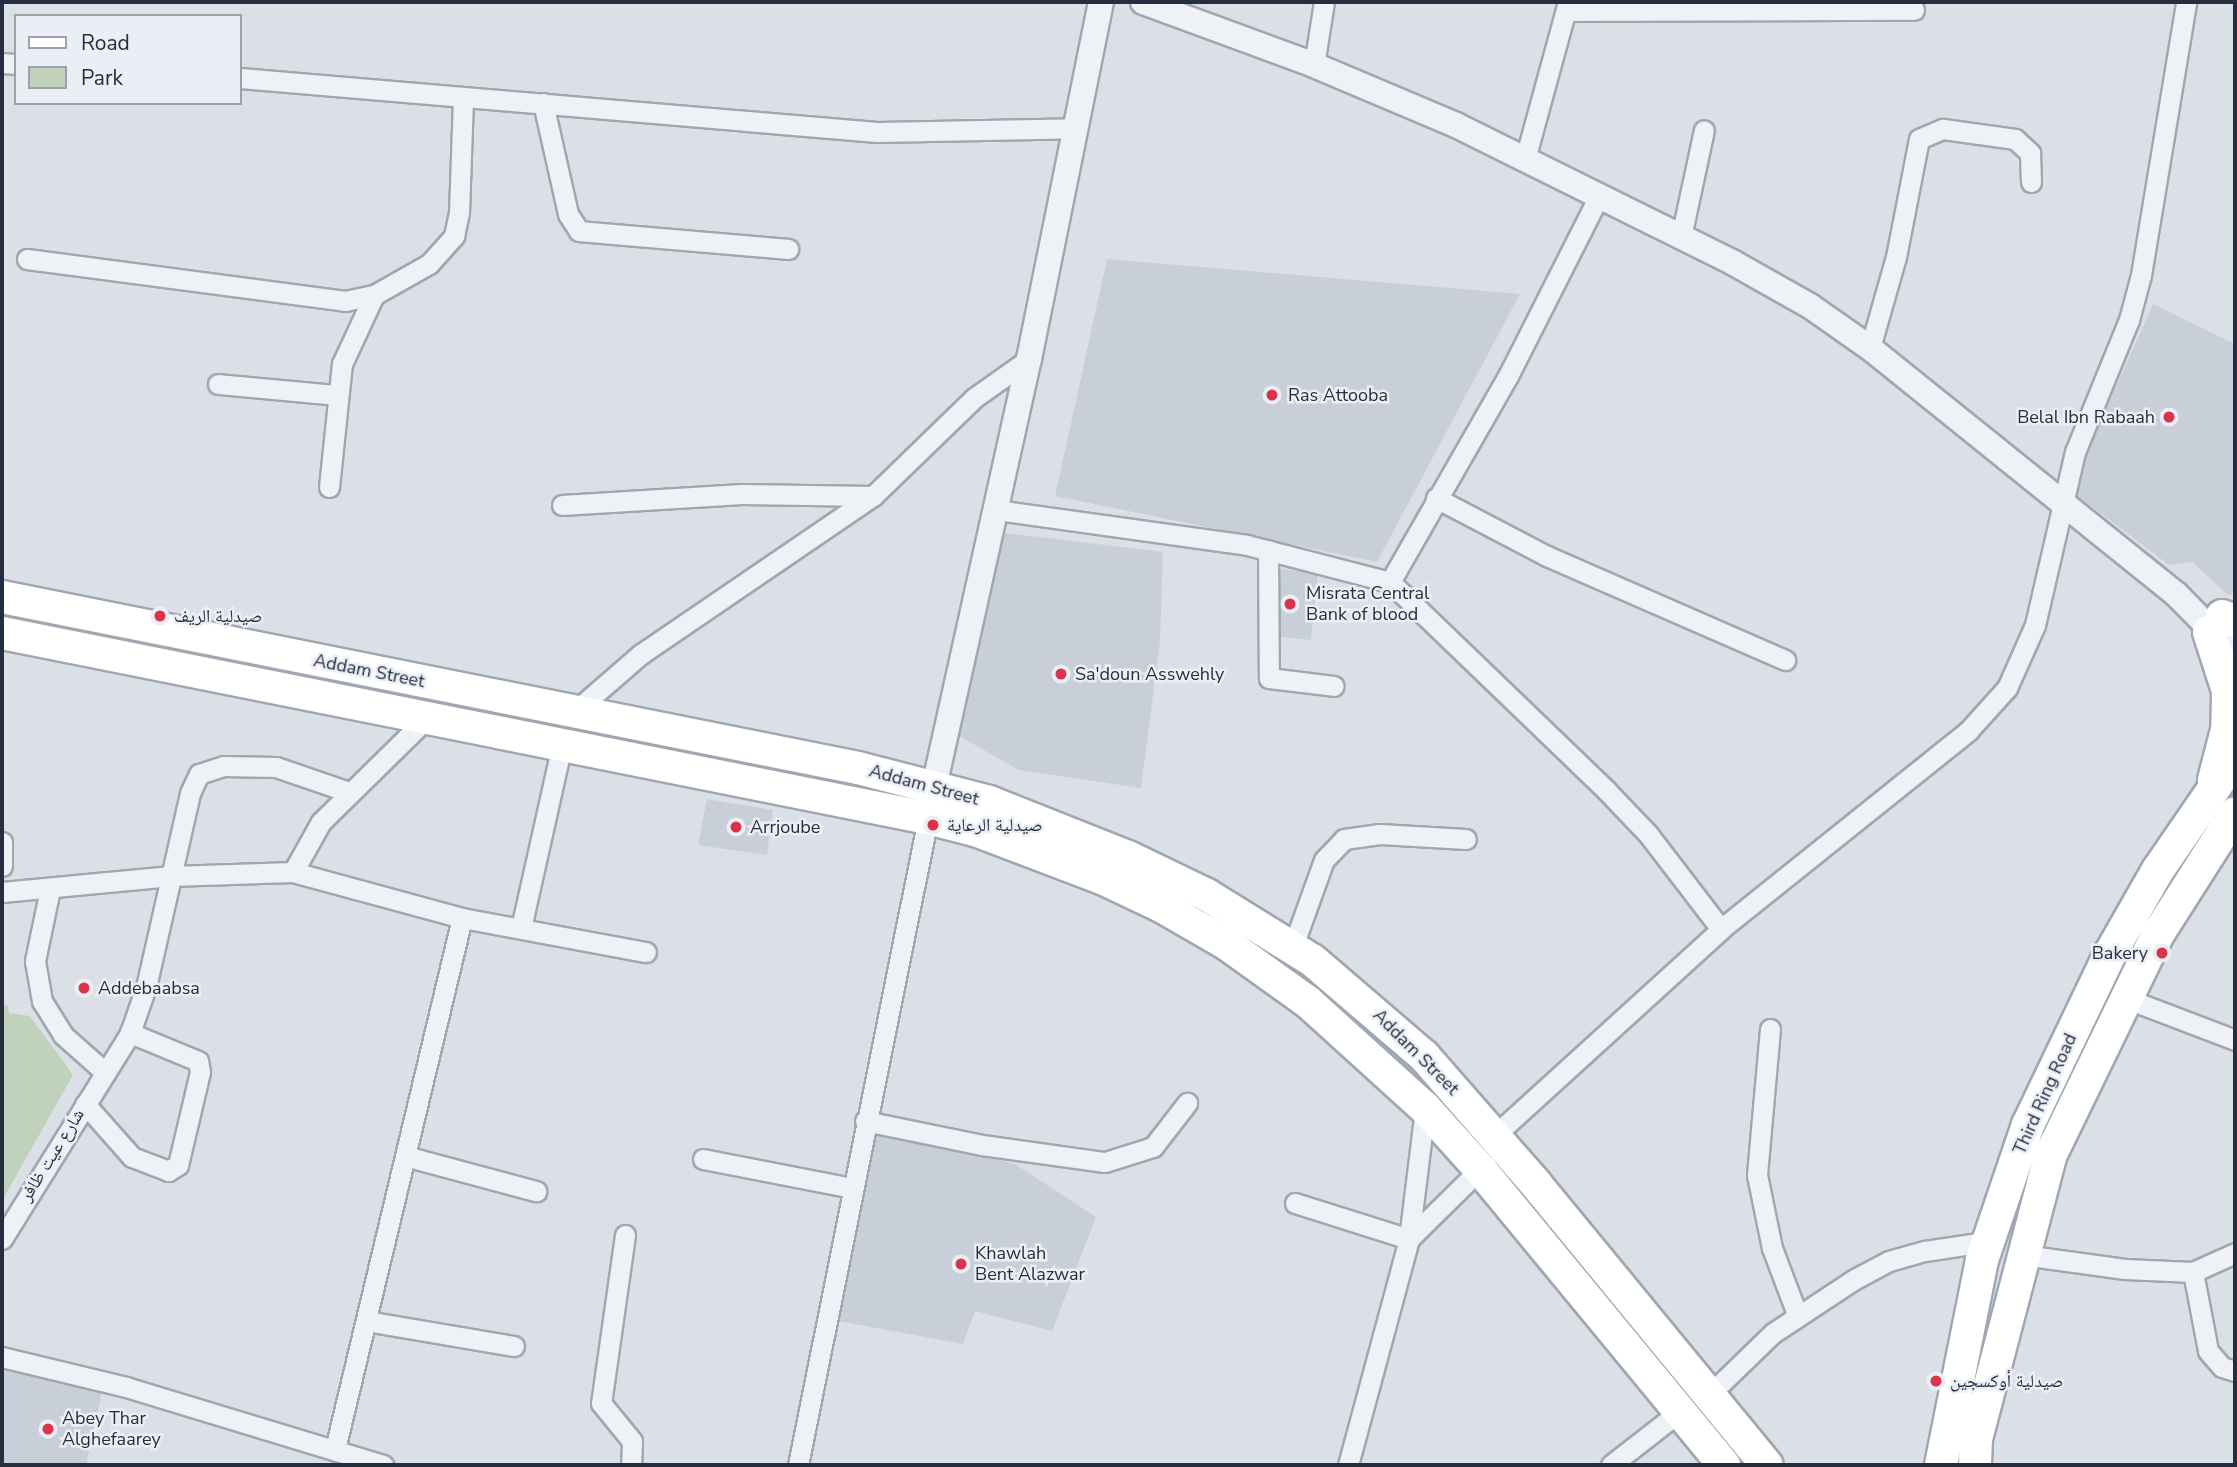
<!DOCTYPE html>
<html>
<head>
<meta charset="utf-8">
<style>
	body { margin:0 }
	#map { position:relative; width:2237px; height:1467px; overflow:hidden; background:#dbe0e7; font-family:"Nunito Sans","Noto Naskh Arabic",sans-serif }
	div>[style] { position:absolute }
	.built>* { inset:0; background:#c9cfd9 }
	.green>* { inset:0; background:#c1d2bc }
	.roads { filter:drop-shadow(2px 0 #a0a7b1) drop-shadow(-2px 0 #a0a7b1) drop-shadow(0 2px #a0a7b1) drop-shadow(0 -2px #a0a7b1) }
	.minor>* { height:19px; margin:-9.5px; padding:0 9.5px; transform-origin:9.5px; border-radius:9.5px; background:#eef1f5 }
	.tertiary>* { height:24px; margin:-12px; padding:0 12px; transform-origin:12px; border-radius:12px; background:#eef1f5 }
	.primary>* { height:32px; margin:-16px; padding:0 16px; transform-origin:16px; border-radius:16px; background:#fff }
	.dots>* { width:19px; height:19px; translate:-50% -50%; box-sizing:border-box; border:4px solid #ebeff5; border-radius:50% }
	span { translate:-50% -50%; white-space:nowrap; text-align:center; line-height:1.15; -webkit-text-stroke:5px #ebeff5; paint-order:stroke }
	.poi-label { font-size:18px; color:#242e3f }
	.left { translate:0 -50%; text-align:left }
	.right { translate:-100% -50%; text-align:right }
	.street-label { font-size:18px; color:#242e3f }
	.frame { position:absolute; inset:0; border:4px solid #242e3f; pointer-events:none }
	.legend { position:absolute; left:14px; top:14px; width:228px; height:91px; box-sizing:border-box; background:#ebeff5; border:2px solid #9ba2ac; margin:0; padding:9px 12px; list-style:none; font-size:21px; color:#242e3f }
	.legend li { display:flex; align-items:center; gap:14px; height:35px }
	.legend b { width:35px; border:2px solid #9ba2ac }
</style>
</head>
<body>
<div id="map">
	<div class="built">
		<div style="clip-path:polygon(1107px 259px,1520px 294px,1377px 562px,1055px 496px)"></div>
		<div style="clip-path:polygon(2153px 304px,2235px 344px,2235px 593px,2228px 595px,2192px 562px,2169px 565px,2070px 490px)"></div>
		<div style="clip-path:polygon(997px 532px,1163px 552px,1160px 642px,1141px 788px,1019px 770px,952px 732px)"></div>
		<div style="clip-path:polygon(1269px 568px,1318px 573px,1311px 640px,1262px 635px)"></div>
		<div style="clip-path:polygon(707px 799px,773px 810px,767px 855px,698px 845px)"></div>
		<div style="clip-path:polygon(870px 1128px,1015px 1164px,1096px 1217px,1052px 1331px,975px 1311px,963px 1344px,833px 1320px)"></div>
		<div style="clip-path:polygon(2px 1366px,102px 1392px,86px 1465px,2px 1465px)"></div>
	</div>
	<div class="green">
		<div style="clip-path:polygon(2px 1005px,8px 1006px,9px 1013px,30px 1016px,73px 1075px,2px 1201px)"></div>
	</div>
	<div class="roads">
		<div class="minor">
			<div style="left:1566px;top:11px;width:348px;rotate:-0.2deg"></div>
			<div style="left:2px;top:63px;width:14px;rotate:4deg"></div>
			<div style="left:1314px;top:65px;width:64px;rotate:-81deg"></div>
			<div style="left:240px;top:78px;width:639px;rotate:4.85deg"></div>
			<div style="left:877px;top:132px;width:200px;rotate:-1.1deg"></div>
			<div style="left:543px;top:103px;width:114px;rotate:77.3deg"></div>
			<div style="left:568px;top:214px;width:20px;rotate:57deg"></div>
			<div style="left:579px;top:231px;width:210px;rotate:4.9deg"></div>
			<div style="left:1525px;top:159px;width:163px;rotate:-74.7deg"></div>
			<div style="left:1681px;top:237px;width:109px;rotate:-77.9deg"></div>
			<div style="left:27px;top:259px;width:321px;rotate:7.5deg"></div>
			<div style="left:345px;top:301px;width:30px;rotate:-12deg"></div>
			<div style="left:374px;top:295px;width:63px;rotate:-29.4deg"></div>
			<div style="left:429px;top:264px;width:38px;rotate:-48deg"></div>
			<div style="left:454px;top:236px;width:24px;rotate:-78deg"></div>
			<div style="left:459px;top:213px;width:116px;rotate:-88deg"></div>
			<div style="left:1870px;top:348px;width:95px;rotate:-74.1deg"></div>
			<div style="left:1896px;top:257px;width:120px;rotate:-79deg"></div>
			<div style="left:1919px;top:139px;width:26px;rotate:-23deg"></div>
			<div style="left:1943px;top:129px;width:73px;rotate:7.9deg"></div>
			<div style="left:2015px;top:139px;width:21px;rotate:43deg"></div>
			<div style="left:2030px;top:153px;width:29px;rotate:88deg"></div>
			<div style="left:218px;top:384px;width:119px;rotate:5.3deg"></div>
			<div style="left:329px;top:487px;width:124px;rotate:-84deg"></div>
			<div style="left:342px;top:364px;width:76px;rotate:-65.1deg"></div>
			<div style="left:1436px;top:498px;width:125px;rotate:27.6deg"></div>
			<div style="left:1547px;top:556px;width:260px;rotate:23.6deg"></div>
			<div style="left:562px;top:505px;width:180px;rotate:-3.5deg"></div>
			<div style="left:742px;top:494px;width:131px;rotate:0.9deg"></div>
			<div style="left:996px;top:510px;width:253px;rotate:7.9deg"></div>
			<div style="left:1247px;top:545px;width:148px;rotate:14.5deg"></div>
			<div style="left:1390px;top:582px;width:300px;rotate:43.9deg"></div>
			<div style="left:1606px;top:790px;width:61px;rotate:46.3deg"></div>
			<div style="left:1648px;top:834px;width:120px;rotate:52.5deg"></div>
			<div style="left:1268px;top:550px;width:128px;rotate:89.6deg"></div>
			<div style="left:1269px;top:678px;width:65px;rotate:7deg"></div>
			<div style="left:1390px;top:582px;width:237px;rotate:-60.2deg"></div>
			<div style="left:1508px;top:376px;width:202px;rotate:-63.2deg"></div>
			<div style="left:574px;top:712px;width:89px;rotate:-40.9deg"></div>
			<div style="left:641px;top:654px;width:281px;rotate:-34.3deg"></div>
			<div style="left:873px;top:496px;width:141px;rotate:-44.1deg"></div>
			<div style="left:974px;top:398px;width:67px;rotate:-35.3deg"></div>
			<div style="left:2px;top:842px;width:24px;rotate:90deg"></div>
			<div style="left:293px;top:872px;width:57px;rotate:-60.8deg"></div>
			<div style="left:321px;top:822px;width:150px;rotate:-44.5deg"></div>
			<div style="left:50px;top:889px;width:74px;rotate:101.8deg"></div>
			<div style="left:35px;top:961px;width:41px;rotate:80.1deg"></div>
			<div style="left:42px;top:1001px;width:40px;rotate:58deg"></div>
			<div style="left:63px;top:1035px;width:57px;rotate:41.5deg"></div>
			<div style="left:2px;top:892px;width:170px;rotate:-5.4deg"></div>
			<div style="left:171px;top:876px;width:122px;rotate:-1.9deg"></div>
			<div style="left:293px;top:872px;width:175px;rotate:15.2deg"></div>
			<div style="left:462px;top:918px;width:187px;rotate:10.5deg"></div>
			<div style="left:521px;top:928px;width:189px;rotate:-77.4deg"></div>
			<div style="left:1293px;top:946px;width:91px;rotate:-70.2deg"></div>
			<div style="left:1324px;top:860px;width:29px;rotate:-46deg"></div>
			<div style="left:1344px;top:839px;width:36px;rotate:-8deg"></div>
			<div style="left:1380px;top:834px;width:86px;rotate:3.3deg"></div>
			<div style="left:2125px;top:998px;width:118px;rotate:20.9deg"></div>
			<div style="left:1770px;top:1029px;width:147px;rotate:95.1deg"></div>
			<div style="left:1757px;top:1175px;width:75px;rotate:78.4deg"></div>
			<div style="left:1772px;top:1248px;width:71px;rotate:69.3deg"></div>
			<div style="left:85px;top:1104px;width:71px;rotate:48.4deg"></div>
			<div style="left:132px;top:1157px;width:39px;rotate:21deg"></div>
			<div style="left:168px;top:1171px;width:12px;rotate:-31deg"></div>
			<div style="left:178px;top:1165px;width:96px;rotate:-76.7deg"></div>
			<div style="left:200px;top:1072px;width:11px;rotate:-100deg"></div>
			<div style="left:198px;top:1061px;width:74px;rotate:-157.6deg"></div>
			<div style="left:865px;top:1121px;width:119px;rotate:11.6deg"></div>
			<div style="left:982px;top:1145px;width:124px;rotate:7.9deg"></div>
			<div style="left:1105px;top:1162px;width:50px;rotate:-17.4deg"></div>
			<div style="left:1153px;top:1147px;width:56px;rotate:-52.3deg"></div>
			<div style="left:1495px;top:1135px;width:306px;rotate:-42.3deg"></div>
			<div style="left:1721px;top:929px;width:318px;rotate:-38.7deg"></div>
			<div style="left:1969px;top:730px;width:57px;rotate:-47.9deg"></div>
			<div style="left:2007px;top:688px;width:69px;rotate:-66deg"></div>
			<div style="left:2035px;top:625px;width:178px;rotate:-77deg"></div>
			<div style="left:2075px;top:452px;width:143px;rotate:-67.8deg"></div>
			<div style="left:2129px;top:320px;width:47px;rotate:-75.1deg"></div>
			<div style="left:2141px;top:275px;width:277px;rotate:-80.6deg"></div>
			<div style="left:405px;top:1156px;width:136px;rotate:15deg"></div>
			<div style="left:703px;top:1159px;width:152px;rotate:11deg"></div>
			<div style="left:1295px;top:1203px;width:120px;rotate:17.5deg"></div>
			<div style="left:625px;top:1235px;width:170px;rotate:98.1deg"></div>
			<div style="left:601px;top:1403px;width:49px;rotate:50.8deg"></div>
			<div style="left:632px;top:1441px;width:24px;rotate:92deg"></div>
			<div style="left:2px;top:1239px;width:243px;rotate:-58.1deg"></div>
			<div style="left:130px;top:1033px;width:49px;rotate:-70.8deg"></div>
			<div style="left:146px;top:987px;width:199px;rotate:-77.2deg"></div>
			<div style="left:190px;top:793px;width:21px;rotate:-65deg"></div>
			<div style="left:199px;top:774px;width:25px;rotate:-18deg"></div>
			<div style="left:223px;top:766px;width:53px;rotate:1.1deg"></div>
			<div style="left:276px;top:767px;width:77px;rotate:18.9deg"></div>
			<div style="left:1409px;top:1239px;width:100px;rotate:-44.6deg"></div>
			<div style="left:2023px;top:1255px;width:103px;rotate:7.8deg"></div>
			<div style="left:2125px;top:1269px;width:68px;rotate:2.5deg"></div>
			<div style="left:2193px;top:1272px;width:80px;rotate:79.2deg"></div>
			<div style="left:2208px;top:1351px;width:21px;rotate:49deg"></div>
			<div style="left:2222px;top:1367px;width:14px;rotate:17deg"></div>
			<div style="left:2193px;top:1272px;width:46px;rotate:-24.3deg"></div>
			<div style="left:366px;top:1321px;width:150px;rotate:9.6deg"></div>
			<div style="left:2px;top:1357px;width:128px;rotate:13.6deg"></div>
			<div style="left:126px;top:1387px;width:269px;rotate:16.9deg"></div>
			<div style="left:1710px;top:1394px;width:88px;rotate:-44.1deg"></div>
			<div style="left:1773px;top:1333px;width:98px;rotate:-33.4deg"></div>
			<div style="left:1855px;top:1279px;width:38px;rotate:-28deg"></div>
			<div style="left:1889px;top:1261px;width:37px;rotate:-16deg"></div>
			<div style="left:1925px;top:1251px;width:66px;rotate:-8.7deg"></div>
			<div style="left:335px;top:1449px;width:546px;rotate:-76.55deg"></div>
			<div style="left:798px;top:1465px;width:660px;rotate:-78.64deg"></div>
			<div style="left:1348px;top:1465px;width:234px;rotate:-74.9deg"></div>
			<div style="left:1409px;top:1239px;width:132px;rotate:-83deg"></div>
			<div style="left:1611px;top:1465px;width:86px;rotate:-37.9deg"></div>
		</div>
		<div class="tertiary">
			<div style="left:1143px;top:2px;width:182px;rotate:20.2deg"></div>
			<div style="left:1314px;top:65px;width:154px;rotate:22.9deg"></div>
			<div style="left:1456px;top:125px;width:308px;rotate:26.4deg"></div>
			<div style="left:1732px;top:262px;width:90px;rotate:29.4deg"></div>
			<div style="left:1810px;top:306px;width:73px;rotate:35deg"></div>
			<div style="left:1870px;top:348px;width:393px;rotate:38.8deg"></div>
			<div style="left:2176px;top:594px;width:84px;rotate:45.5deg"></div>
			<div style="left:930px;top:805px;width:457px;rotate:-77.5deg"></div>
			<div style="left:1029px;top:359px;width:364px;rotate:-78.6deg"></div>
		</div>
		<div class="primary">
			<div style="left:2px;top:597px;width:873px;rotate:11.3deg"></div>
			<div style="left:858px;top:768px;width:135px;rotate:14.5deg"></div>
			<div style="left:989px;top:802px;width:149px;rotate:21.6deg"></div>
			<div style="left:1128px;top:857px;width:88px;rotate:25.7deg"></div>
			<div style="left:1207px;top:895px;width:123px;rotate:31.8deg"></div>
			<div style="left:1312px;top:960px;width:148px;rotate:40.6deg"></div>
			<div style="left:1424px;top:1056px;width:169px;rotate:48.8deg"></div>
			<div style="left:1535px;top:1183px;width:365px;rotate:50.6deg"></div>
			<div style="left:2222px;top:616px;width:14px;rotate:21deg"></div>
			<div style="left:2209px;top:632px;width:62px;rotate:72.1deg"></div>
			<div style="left:2228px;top:691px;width:39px;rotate:91deg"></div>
			<div style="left:2227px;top:730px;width:52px;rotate:104.6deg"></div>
			<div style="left:2px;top:633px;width:944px;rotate:11.3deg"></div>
			<div style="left:928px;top:818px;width:52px;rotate:14.6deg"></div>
			<div style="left:978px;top:831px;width:133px;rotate:20.8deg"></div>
			<div style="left:1102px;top:878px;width:65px;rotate:25.4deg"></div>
			<div style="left:1161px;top:906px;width:76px;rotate:29.9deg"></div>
			<div style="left:1227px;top:944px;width:100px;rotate:35.6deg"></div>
			<div style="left:1308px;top:1002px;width:158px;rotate:42.2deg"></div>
			<div style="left:1425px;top:1108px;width:82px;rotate:48deg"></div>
			<div style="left:1480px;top:1169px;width:384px;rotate:50.5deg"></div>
			<div style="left:1941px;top:1465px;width:209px;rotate:-78.7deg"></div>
			<div style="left:1982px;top:1260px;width:143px;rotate:-71.2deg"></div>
			<div style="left:2028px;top:1125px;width:190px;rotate:-64.4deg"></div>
			<div style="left:2110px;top:954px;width:97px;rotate:-60.3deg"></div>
			<div style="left:2158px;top:870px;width:136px;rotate:-55.5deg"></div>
			<div style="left:1975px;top:1465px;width:26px;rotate:-88deg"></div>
			<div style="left:1976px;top:1439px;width:293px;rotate:-75.3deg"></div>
			<div style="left:2050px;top:1156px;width:247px;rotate:-64.1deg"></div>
			<div style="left:2158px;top:934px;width:143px;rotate:-57.5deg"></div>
		</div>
	</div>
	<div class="dots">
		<div style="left:1272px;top:395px;background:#da334b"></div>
		<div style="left:2169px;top:417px;background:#da334b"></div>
		<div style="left:1290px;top:604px;background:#da334b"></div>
		<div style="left:160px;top:616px;background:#da334b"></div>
		<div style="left:1061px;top:674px;background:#da334b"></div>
		<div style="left:933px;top:825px;background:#da334b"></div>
		<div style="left:736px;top:827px;background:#da334b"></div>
		<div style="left:2162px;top:953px;background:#da334b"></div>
		<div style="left:84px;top:988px;background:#da334b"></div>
		<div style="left:961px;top:1264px;background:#da334b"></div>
		<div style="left:1936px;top:1381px;background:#da334b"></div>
		<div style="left:48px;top:1429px;background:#da334b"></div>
	</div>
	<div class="poi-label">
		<span class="left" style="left:1288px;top:395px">Ras Attooba</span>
		<span class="right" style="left:2155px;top:417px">Belal Ibn Rabaah</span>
		<span class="left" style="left:1306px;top:604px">Misrata Central<br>Bank of blood</span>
		<span class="left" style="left:174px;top:616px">صيدلية الريف</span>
		<span class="left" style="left:1075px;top:674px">Sa'doun Asswehly</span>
		<span class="left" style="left:947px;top:825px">صيدلية الرعاية</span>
		<span class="left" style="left:750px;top:827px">Arrjoube</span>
		<span class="right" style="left:2148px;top:953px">Bakery</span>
		<span class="left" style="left:98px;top:988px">Addebaabsa</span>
		<span class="left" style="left:975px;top:1264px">Khawlah<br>Bent Alazwar</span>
		<span class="left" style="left:1950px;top:1381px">صيدلية أوكسجين</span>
		<span class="left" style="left:62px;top:1429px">Abey Thar<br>Alghefaarey</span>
	</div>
	<div class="street-label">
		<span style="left:369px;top:671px;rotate:11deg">Addam Street</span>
		<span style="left:924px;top:785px;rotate:15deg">Addam Street</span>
		<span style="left:1416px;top:1052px;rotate:45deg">Addam Street</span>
		<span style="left:2045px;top:1094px;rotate:-66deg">Third Ring Road</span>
		<span style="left:52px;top:1155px;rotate:-58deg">شارع عيت ظافر</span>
	</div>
	<div class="frame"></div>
	<ul class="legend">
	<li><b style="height:9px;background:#fff"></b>Road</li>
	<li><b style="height:19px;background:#c1d2bc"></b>Park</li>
	</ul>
</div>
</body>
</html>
